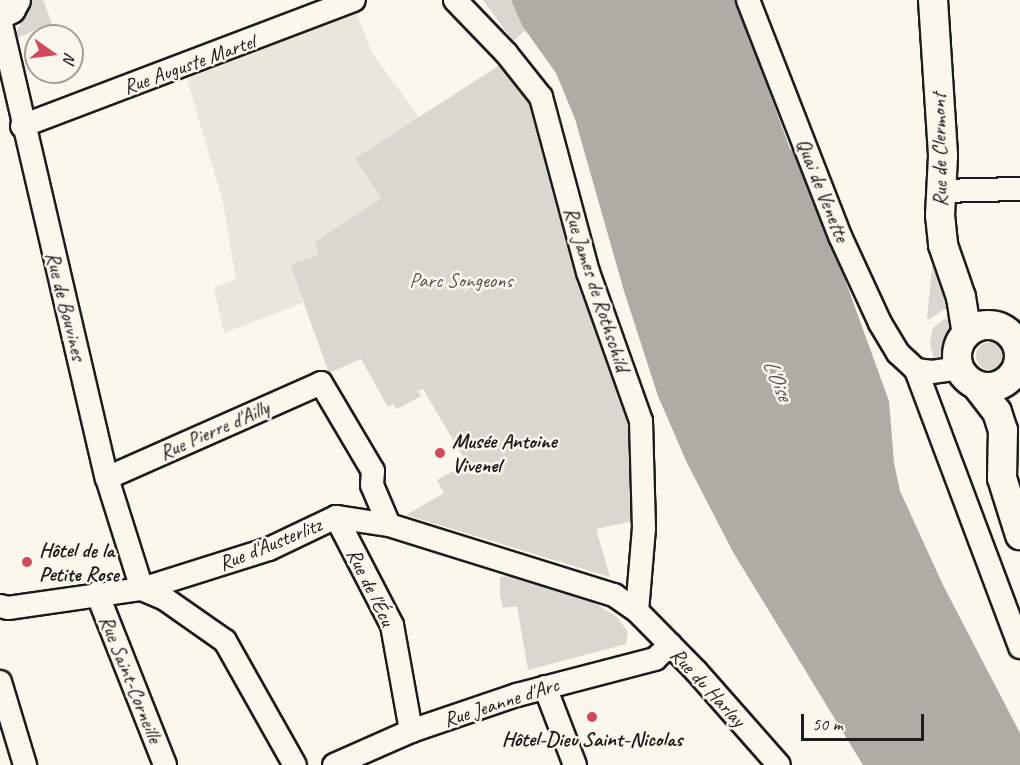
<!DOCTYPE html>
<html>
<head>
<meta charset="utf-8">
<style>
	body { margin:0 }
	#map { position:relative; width:1020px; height:765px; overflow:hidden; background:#fbf7ec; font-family:Caveat,sans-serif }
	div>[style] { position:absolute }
	.built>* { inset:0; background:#eae6dc }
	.green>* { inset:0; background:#dad7ce }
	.round { border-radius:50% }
	.water>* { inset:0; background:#afaca5 }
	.roads { filter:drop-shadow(2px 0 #1c1c1c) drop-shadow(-2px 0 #1c1c1c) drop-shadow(0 2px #1c1c1c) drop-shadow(0 -2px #1c1c1c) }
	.minor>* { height:22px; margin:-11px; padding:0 11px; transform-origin:11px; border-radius:11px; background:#fbf7ec }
	.major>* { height:28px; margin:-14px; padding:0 14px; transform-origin:14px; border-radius:14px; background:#fbf7ec }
	.major>.ring { margin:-14px; padding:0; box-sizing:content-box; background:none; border:28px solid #fbf7ec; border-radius:50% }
	.dots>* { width:16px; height:16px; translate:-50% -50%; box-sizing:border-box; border:3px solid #fbf7ec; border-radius:50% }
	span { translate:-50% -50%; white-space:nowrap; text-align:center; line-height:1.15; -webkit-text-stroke:5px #fbf7ec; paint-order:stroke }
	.street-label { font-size:21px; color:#1c1c1c }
	.park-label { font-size:21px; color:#555451 }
	.poi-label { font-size:21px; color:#1c1c1c; font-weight:700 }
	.left { translate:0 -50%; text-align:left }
	.water-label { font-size:22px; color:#575653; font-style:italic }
	.north { position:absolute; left:24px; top:24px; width:60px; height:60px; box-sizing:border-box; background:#fbf7ec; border:2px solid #a29f99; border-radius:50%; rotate:104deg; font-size:16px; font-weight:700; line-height:24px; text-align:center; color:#1c1c1c }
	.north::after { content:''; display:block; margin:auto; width:21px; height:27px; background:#d1495b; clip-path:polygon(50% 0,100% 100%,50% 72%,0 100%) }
	.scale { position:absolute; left:801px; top:714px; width:123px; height:27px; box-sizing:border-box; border:3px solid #1c1c1c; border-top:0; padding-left:8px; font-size:18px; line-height:21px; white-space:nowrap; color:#1c1c1c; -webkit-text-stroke:4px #fbf7ec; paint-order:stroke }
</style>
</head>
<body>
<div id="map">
	<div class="built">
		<div style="clip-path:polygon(356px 12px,372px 53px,419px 117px,355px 158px,381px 199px,314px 242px,319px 255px,290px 265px,303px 303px,224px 333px,214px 287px,236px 280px,223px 202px,187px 79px)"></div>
	</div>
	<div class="green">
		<div style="clip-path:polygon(30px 0,43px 0,52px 23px,13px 40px)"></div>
		<div style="clip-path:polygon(483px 0,511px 0,526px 30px,513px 41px)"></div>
		<div style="clip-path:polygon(500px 65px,531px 102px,627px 410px,634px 459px,630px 460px,633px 521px,596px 529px,610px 577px,406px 515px,444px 493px,437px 480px,461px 467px,465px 472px,469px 467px,423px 389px,418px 391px,421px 396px,397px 409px,393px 404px,388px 407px,361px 359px,329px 373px,290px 265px,319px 255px,314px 242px,381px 199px,355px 158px)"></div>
		<div style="clip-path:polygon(934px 251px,953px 304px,928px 320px,927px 317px)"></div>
		<div style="clip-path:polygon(956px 310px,949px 354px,935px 365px,930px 343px,933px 328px)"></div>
		<div class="round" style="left:976px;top:342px;width:28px;height:28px"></div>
		<div style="clip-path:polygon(513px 576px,594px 603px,617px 617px,628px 632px,626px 644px,528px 670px,517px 606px,503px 608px,500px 595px,500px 577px)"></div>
	</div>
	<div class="water">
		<div style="clip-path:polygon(511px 0,736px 0,790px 149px,799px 153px,889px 401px,894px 463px,900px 491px,943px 585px,1020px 733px,1020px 765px,863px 765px,733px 552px,687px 463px,658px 396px,624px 291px,575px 119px,556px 73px,523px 27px)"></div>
	</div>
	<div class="roads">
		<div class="minor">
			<div style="left:455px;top:0;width:74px;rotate:46.1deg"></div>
			<div style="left:506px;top:53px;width:56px;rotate:51.5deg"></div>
			<div style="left:541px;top:97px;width:181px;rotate:75deg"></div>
			<div style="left:588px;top:272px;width:158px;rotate:70.4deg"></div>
			<div style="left:641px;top:421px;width:107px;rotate:88.4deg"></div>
			<div style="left:644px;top:528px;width:83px;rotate:94.8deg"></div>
			<div style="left:748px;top:0;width:253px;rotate:68.7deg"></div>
			<div style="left:840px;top:236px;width:96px;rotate:65.3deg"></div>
			<div style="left:880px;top:323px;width:35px;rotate:59deg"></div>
			<div style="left:898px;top:353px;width:25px;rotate:43deg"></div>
			<div style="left:916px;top:370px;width:16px;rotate:7deg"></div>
			<div style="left:932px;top:372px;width:27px;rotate:-8deg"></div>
			<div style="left:0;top:20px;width:470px;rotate:76.9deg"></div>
			<div style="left:107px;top:478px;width:116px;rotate:72.5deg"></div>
			<div style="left:22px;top:126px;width:355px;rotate:-20.8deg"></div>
			<div style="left:941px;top:191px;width:79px;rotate:-1.5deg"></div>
			<div style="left:916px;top:370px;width:296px;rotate:69.4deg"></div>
			<div style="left:107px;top:478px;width:234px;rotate:-23.9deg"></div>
			<div style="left:321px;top:383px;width:102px;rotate:59.4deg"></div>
			<div style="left:373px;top:471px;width:14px;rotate:94deg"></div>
			<div style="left:372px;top:485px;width:43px;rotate:67deg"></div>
			<div style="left:336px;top:517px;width:122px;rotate:62.6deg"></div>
			<div style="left:392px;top:625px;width:108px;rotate:79.8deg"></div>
			<div style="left:142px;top:589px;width:25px;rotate:23deg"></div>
			<div style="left:165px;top:599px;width:73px;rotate:35deg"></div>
			<div style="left:225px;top:641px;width:142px;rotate:60.6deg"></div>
			<div style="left:97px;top:593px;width:185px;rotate:68.4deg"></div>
			<div style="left:0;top:606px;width:8px;rotate:14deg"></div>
			<div style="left:8px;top:608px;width:135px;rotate:-8.1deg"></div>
			<div style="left:142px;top:589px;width:133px;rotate:-17.5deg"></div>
			<div style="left:269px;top:549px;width:74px;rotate:-25.5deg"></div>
			<div style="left:336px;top:517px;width:54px;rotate:8.6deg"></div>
			<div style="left:389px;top:525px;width:236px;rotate:17.3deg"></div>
			<div style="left:614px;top:595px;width:28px;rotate:35deg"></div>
			<div style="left:637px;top:611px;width:84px;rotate:45.5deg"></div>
			<div style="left:696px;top:671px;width:125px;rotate:48.6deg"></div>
			<div style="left:0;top:682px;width:87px;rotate:73.2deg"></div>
			<div style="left:545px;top:687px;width:84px;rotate:69deg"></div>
			<div style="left:334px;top:765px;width:84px;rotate:-23.8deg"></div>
			<div style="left:411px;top:731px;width:112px;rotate:-18.8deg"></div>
			<div style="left:517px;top:695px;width:143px;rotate:-14.6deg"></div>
			<div style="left:655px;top:659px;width:21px;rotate:-43deg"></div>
		</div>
		<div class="major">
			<div style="left:933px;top:0;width:156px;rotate:86.3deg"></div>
			<div style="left:943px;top:156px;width:59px;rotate:92.9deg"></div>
			<div style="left:940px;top:215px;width:30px;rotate:84deg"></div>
			<div style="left:943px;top:245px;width:55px;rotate:70.9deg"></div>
			<div style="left:961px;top:297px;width:36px;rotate:81deg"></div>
			<div style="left:0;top:15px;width:13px;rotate:-29deg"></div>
			<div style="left:11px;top:9px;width:10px;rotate:-61deg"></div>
			<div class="ring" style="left:957px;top:325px;width:34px;height:34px"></div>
			<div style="left:976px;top:385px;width:34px;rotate:52deg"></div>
			<div style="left:997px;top:412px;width:19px;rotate:72deg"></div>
			<div style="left:1003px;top:430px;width:48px;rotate:91.2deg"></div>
			<div style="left:1002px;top:478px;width:60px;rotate:72.5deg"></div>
		</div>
	</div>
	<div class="dots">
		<div style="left:440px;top:453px;background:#d1495b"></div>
		<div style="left:27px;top:562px;background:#d1495b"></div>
		<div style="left:592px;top:717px;background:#d1495b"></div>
	</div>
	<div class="street-label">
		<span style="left:189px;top:64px;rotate:-20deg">Rue Auguste Martel</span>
		<span style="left:939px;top:150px;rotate:-91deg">Rue de Clermont</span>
		<span style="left:823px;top:190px;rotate:68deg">Quai de Venette</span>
		<span style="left:597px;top:289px;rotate:72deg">Rue James de Rothschild</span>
		<span style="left:66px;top:306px;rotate:76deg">Rue de Bouvines</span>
		<span style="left:214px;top:430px;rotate:-24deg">Rue Pierre d'Ailly</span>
		<span style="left:270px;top:544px;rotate:-22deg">Rue d'Austerlitz</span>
		<span style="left:371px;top:587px;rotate:64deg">Rue de l'Écu</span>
		<span style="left:131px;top:679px;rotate:68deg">Rue Saint-Corneille</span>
		<span style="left:708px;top:687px;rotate:47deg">Rue du Harlay</span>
		<span style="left:501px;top:702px;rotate:-18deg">Rue Jeanne d'Arc</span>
	</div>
	<div class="park-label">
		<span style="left:461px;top:280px">Parc Songeons</span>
	</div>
	<div class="poi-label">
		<span class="left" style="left:452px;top:453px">Musée Antoine<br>Vivenel</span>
		<span class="left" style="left:39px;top:562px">Hôtel de la<br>Petite Rose</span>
		<span style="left:592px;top:739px">Hôtel-Dieu Saint-Nicolas</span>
	</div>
	<div class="water-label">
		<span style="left:777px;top:380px;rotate:66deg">L'Oise</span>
	</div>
	<div class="north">N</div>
	<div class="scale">50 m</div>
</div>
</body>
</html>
